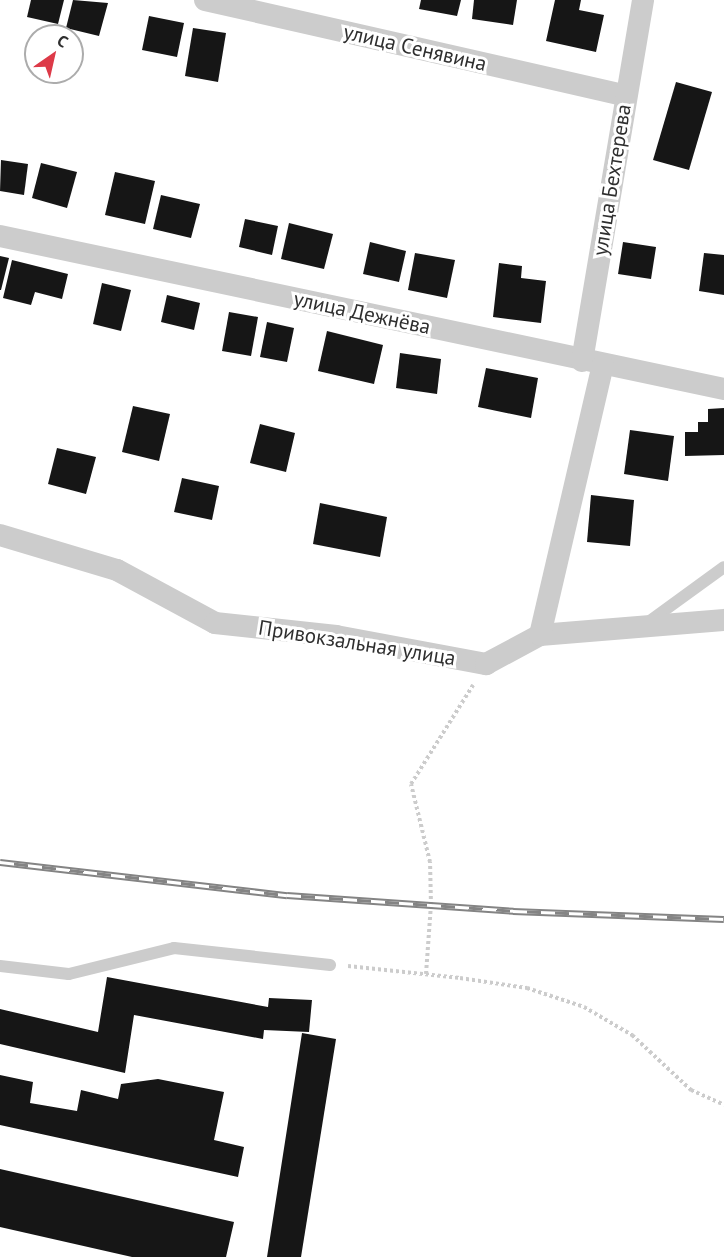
<!DOCTYPE html>
<html>
<head>
<meta charset="utf-8">
<style>
	body { margin:0 }
	#map { position:relative; width:724px; height:1257px; overflow:hidden; background:#fff; font-family:"PT Sans",sans-serif }
	div>[style] { position:absolute }
	.building>* { inset:0; background:#161616 }
	.path>* { height:4px; margin-top:-2px; transform-origin:0; background:repeating-linear-gradient(90deg,#ccc 0 3px,transparent 0 6px) }
	.lane>* { height:12px; margin:-6px; padding:0 6px; transform-origin:6px; border-radius:6px; background:#ccc }
	.street>* { height:22px; margin:-11px; padding:0 11px; transform-origin:11px; border-radius:11px; background:#ccc }
	.rail>* { height:7px; margin-top:-3.5px; transform-origin:0; background:repeating-linear-gradient(90deg,#fff 0 14px,#848484 0 28px); box-sizing:border-box; border-block:2px solid #848484 }
	span { translate:-50% -50%; white-space:nowrap; text-align:center; line-height:1.15; -webkit-text-stroke:6px #fff; paint-order:stroke }
	.street-label { font-size:21px; color:#2f2f2f }
	.north { position:absolute; left:24px; top:24px; width:60px; height:60px; box-sizing:border-box; background:#fff; border:2px solid #acacac; border-radius:50%; rotate:34deg; font-size:16px; font-weight:700; line-height:24px; text-align:center; color:#2f2f2f }
	.north::after { content:''; display:block; margin:auto; width:21px; height:27px; background:#dd3a48; clip-path:polygon(50% 0,100% 100%,50% 72%,0 100%) }
</style>
</head>
<body>
<div id="map">
	<div class="building">
		<div style="clip-path:polygon(31px 0,64px 0,58px 24px,27px 17px)"></div>
		<div style="clip-path:polygon(73px 0,108px 3px,99px 36px,66px 28px)"></div>
		<div style="clip-path:polygon(421px 0,461px 0,457px 16px,419px 9px)"></div>
		<div style="clip-path:polygon(474px 0,517px 0,513px 25px,472px 19px)"></div>
		<div style="clip-path:polygon(555px 0,581px 0,579px 10px,604px 15px,596px 52px,546px 41px)"></div>
		<div style="clip-path:polygon(149px 16px,184px 23px,177px 57px,142px 50px)"></div>
		<div style="clip-path:polygon(193px 28px,226px 33px,218px 82px,185px 76px)"></div>
		<div style="clip-path:polygon(676px 82px,712px 92px,689px 170px,653px 160px)"></div>
		<div style="clip-path:polygon(1px 160px,28px 164px,24px 195px,0 191px)"></div>
		<div style="clip-path:polygon(41px 163px,77px 172px,67px 208px,32px 198px)"></div>
		<div style="clip-path:polygon(115px 172px,155px 181px,145px 224px,105px 215px)"></div>
		<div style="clip-path:polygon(161px 195px,200px 204px,191px 238px,153px 229px)"></div>
		<div style="clip-path:polygon(245px 219px,278px 226px,272px 255px,239px 247px)"></div>
		<div style="clip-path:polygon(289px 223px,333px 234px,324px 269px,281px 259px)"></div>
		<div style="clip-path:polygon(370px 242px,406px 251px,399px 282px,363px 274px)"></div>
		<div style="clip-path:polygon(623px 242px,656px 247px,651px 279px,618px 274px)"></div>
		<div style="clip-path:polygon(415px 253px,455px 260px,447px 298px,408px 290px)"></div>
		<div style="clip-path:polygon(704px 253px,724px 255px,724px 295px,699px 291px)"></div>
		<div style="clip-path:polygon(0 256px,9px 258px,1px 290px,0 290px)"></div>
		<div style="clip-path:polygon(12px 260px,68px 274px,62px 299px,35px 292px,31px 305px,3px 298px)"></div>
		<div style="clip-path:polygon(499px 263px,522px 266px,521px 278px,546px 281px,541px 323px,493px 317px)"></div>
		<div style="clip-path:polygon(102px 283px,131px 290px,121px 331px,93px 324px)"></div>
		<div style="clip-path:polygon(167px 295px,200px 303px,194px 330px,161px 322px)"></div>
		<div style="clip-path:polygon(229px 312px,258px 317px,251px 356px,222px 351px)"></div>
		<div style="clip-path:polygon(267px 322px,294px 328px,287px 362px,260px 357px)"></div>
		<div style="clip-path:polygon(327px 331px,383px 345px,374px 384px,318px 371px)"></div>
		<div style="clip-path:polygon(400px 353px,441px 359px,437px 394px,396px 388px)"></div>
		<div style="clip-path:polygon(486px 368px,538px 378px,531px 418px,478px 407px)"></div>
		<div style="clip-path:polygon(133px 406px,170px 414px,159px 461px,122px 452px)"></div>
		<div style="clip-path:polygon(724px 408px,724px 455px,685px 456px,685px 432px,698px 432px,698px 422px,708px 422px,708px 409px)"></div>
		<div style="clip-path:polygon(260px 424px,295px 433px,286px 472px,250px 463px)"></div>
		<div style="clip-path:polygon(630px 430px,674px 436px,668px 481px,624px 474px)"></div>
		<div style="clip-path:polygon(57px 448px,96px 457px,86px 494px,48px 484px)"></div>
		<div style="clip-path:polygon(182px 478px,219px 486px,212px 520px,174px 512px)"></div>
		<div style="clip-path:polygon(591px 495px,634px 500px,630px 546px,587px 542px)"></div>
		<div style="clip-path:polygon(320px 503px,387px 517px,380px 557px,313px 544px)"></div>
		<div style="clip-path:polygon(107px 977px,268px 1007px,269px 998px,312px 1000px,309px 1032px,264px 1030px,263px 1039px,134px 1015px,125px 1073px,0 1044px,0 1009px,98px 1032px)"></div>
		<div style="clip-path:polygon(302px 1033px,336px 1039px,301px 1257px,267px 1257px)"></div>
		<div style="clip-path:polygon(0 1075px,33px 1082px,30px 1103px,77px 1111px,81px 1090px,118px 1099px,121px 1084px,158px 1079px,224px 1092px,214px 1140px,244px 1147px,238px 1177px,0 1125px)"></div>
		<div style="clip-path:polygon(0 1169px,234px 1222px,226px 1257px,132px 1257px,0 1227px)"></div>
	</div>
	<div class="path">
		<div style="left:348px;top:966px;width:113px;rotate:6.1deg"></div>
		<div style="left:460px;top:978px;width:68px;rotate:8.5deg"></div>
		<div style="left:527px;top:988px;width:60px;rotate:18.4deg"></div>
		<div style="left:584px;top:1007px;width:56px;rotate:30.3deg"></div>
		<div style="left:632px;top:1035px;width:81px;rotate:43deg"></div>
		<div style="left:691px;top:1090px;width:36px;rotate:24deg"></div>
		<div style="left:426px;top:974px;width:69px;rotate:-85.9deg"></div>
		<div style="left:431px;top:905px;width:43px;rotate:-91.3deg"></div>
		<div style="left:430px;top:862px;width:80px;rotate:-103.7deg"></div>
		<div style="left:411px;top:784px;width:117px;rotate:-57.9deg"></div>
	</div>
	<div class="lane">
		<div style="left:647px;top:623px;width:95px;rotate:-36deg"></div>
		<div style="left:0;top:966px;width:69px;rotate:6.6deg"></div>
		<div style="left:69px;top:974px;width:108px;rotate:-13.9deg"></div>
		<div style="left:174px;top:948px;width:157px;rotate:6.2deg"></div>
	</div>
	<div class="street">
		<div style="left:205px;top:0;width:432px;rotate:12.8deg"></div>
		<div style="left:0;top:236px;width:740px;rotate:11.93deg"></div>
		<div style="left:582px;top:361px;width:366px;rotate:-80.4deg"></div>
		<div style="left:0;top:535px;width:122px;rotate:16.7deg"></div>
		<div style="left:117px;top:570px;width:111px;rotate:28.4deg"></div>
		<div style="left:215px;top:623px;width:122px;rotate:6.1deg"></div>
		<div style="left:336px;top:636px;width:153px;rotate:10.6deg"></div>
		<div style="left:486px;top:664px;width:61px;rotate:-28.2deg"></div>
		<div style="left:540px;top:635px;width:185px;rotate:-4.7deg"></div>
		<div style="left:540px;top:635px;width:277px;rotate:-76.9deg"></div>
	</div>
	<div class="rail">
		<div style="left:0;top:862px;width:289px;rotate:6.6deg"></div>
		<div style="left:287px;top:895px;width:227px;rotate:4deg"></div>
		<div style="left:513px;top:911px;width:211px;rotate:2.2deg"></div>
	</div>
	<div class="street-label">
		<span style="left:415px;top:48px;rotate:13deg">улица Сенявина</span>
		<span style="left:612px;top:180px;rotate:-81deg">улица Бехтерева</span>
		<span style="left:362px;top:313px;rotate:12deg">улица Дежнёва</span>
		<span style="left:357px;top:643px;rotate:9deg">Привокзальная улица</span>
	</div>
	<div class="north">С</div>
</div>
</body>
</html>
